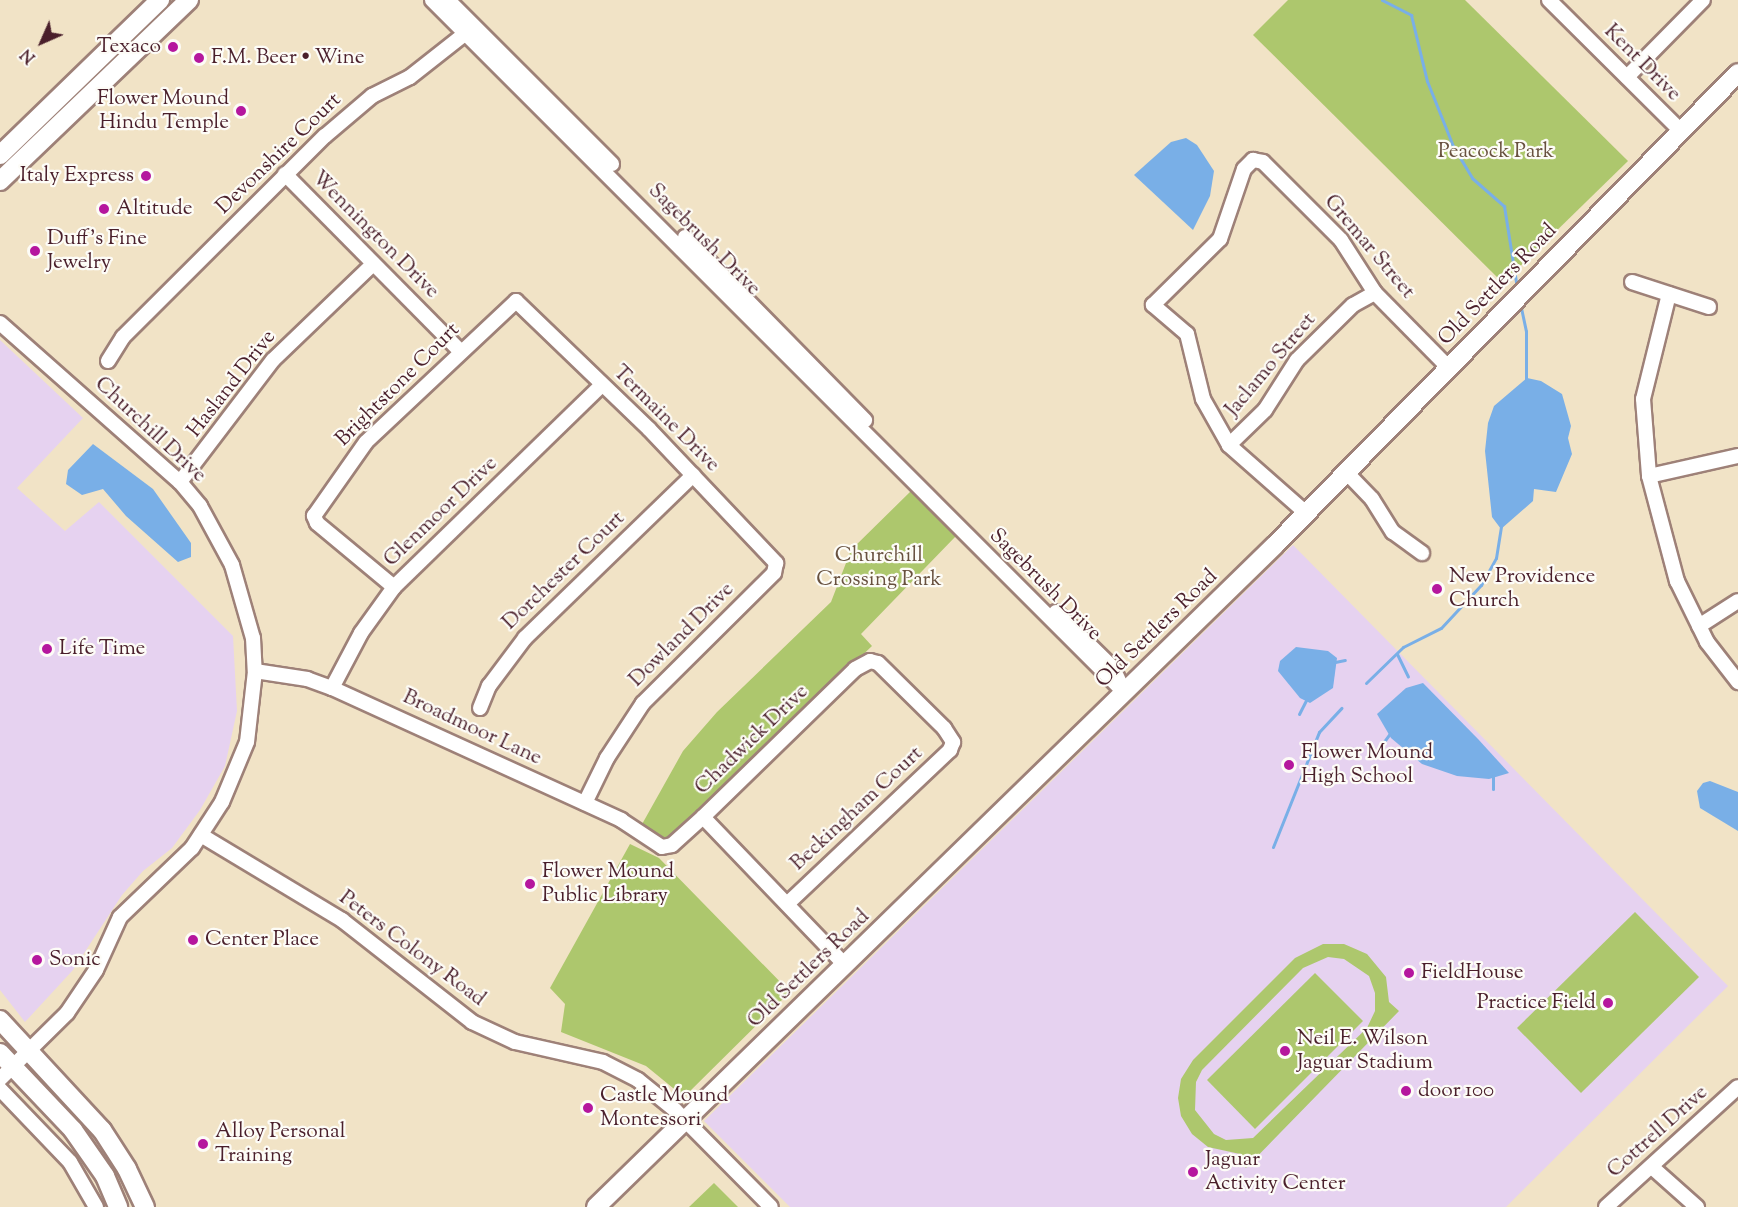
<!DOCTYPE html>
<html>
<head>
<meta charset="utf-8">
<style>
	body { margin:0 }
	#map { position:relative; width:1738px; height:1207px; overflow:hidden; background:#f1e3c6; font-family:"Sorts Mill Goudy",serif }
	div>[style] { position:absolute }
	.built>* { inset:0; background:#e6d2f0 }
	.green>* { inset:0; background:#adc76d }
	.water>* { inset:0; background:#79afe7 }
	.stream>* { height:3px; margin:-1.5px; padding:0 1.5px; transform-origin:1.5px; border-radius:1.5px; background:#79afe7 }
	.roads { filter:drop-shadow(2px 0 #9e8178) drop-shadow(-2px 0 #9e8178) drop-shadow(0 2px #9e8178) drop-shadow(0 -2px #9e8178) }
	.minor>* { height:14px; margin:-7px; padding:0 7px; transform-origin:7px; border-radius:7px; background:#fff }
	.major>* { height:18px; margin:-9px; padding:0 9px; transform-origin:9px; border-radius:9px; background:#fff }
	.dots>* { width:16px; height:16px; translate:-50% -50%; box-sizing:border-box; border:3px solid #fdfcf7; border-radius:50% }
	span { translate:-50% -50%; white-space:nowrap; text-align:center; line-height:1.15; -webkit-text-stroke:4.5px #fdfcf7; paint-order:stroke }
	.poi-label { font-size:21px; color:#4a1f2b }
	.right { translate:-100% -50%; text-align:right }
	.left { translate:0 -50%; text-align:left }
	.street-label { font-size:21px; color:#4a1f2b }
	.park-label { font-size:21px; color:#68513f }
	.north { position:absolute; left:12px; top:12px; width:60px; height:60px; -webkit-text-stroke:4px #fdfcf7; paint-order:stroke; rotate:225deg; font-size:16px; font-weight:700; line-height:24px; text-align:center; color:#4a1f2b }
	.north::after { content:''; display:block; margin:auto; width:21px; height:27px; background:#4a1f2b; clip-path:polygon(50% 0,100% 100%,50% 72%,0 100%) }
</style>
</head>
<body>
<div id="map">
	<div class="built">
		<div style="clip-path:polygon(0 340px,83px 418px,17px 488px,65px 531px,99px 502px,233px 636px,237px 711px,225px 766px,200px 810px,172px 848px,143px 871px,122px 895px,73px 970px,25px 1022px,0 990px)"></div>
		<div style="clip-path:polygon(1293px 545px,1728px 986px,1506px 1207px,790px 1207px,704px 1121px)"></div>
	</div>
	<div class="green">
		<div style="clip-path:polygon(1288px 0,1465px 0,1628px 161px,1503px 283px,1253px 35px)"></div>
		<div style="clip-path:polygon(911px 491px,956px 536px,861px 634px,872px 646px,665px 843px,641px 826px,683px 751px,717px 712px,831px 602px,851px 550px)"></div>
		<div style="clip-path:polygon(630px 844px,659px 858px,790px 992px,684px 1097px,646px 1066px,561px 1032px,565px 1004px,550px 988px)"></div>
		<div style="clip-path:polygon(1635px 912px,1699px 977px,1581px 1093px,1517px 1028px)"></div>
		<div style="clip-path:polygon(evenodd,1323px 944px,1344px 944px,1367px 954px,1386px 977px,1389px 1002px,1399px 1011px,1246px 1168px,1236px 1159px,1240px 1154px,1208px 1147px,1192px 1134px,1181px 1116px,1178px 1098px,1181px 1079px,1193px 1060px,1295px 958px,1323px 944px,1328px 957px,1344px 959px,1369px 976px,1375px 993px,1375px 1011px,1367px 1028px,1253px 1138px,1226px 1140px,1214px 1134px,1195px 1110px,1196px 1082px,1202px 1070px,1303px 968px,1328px 957px)"></div>
		<div style="clip-path:polygon(1315px 973px,1363px 1021px,1255px 1129px,1207px 1080px)"></div>
		<div style="clip-path:polygon(714px 1183px,738px 1207px,689px 1207px)"></div>
	</div>
	<div class="water">
		<div style="clip-path:polygon(1186px 138px,1197px 145px,1214px 171px,1210px 196px,1193px 230px,1134px 175px,1171px 142px)"></div>
		<div style="clip-path:polygon(1527px 378px,1541px 381px,1562px 394px,1571px 426px,1568px 438px,1572px 454px,1556px 492px,1534px 489px,1533px 501px,1501px 529px,1492px 517px,1485px 451px,1488px 423px,1494px 406px)"></div>
		<div style="clip-path:polygon(93px 444px,153px 489px,191px 543px,191px 557px,178px 562px,126px 516px,103px 489px,82px 495px,66px 484px,68px 470px)"></div>
		<div style="clip-path:polygon(1296px 647px,1328px 651px,1337px 658px,1333px 688px,1310px 703px,1300px 698px,1278px 671px,1280px 661px)"></div>
		<div style="clip-path:polygon(1423px 683px,1478px 739px,1509px 773px,1489px 779px,1457px 776px,1422px 764px,1391px 738px,1377px 714px,1406px 688px)"></div>
		<div style="clip-path:polygon(1710px 781px,1738px 792px,1738px 831px,1700px 808px,1697px 791px,1703px 783px)"></div>
	</div>
	<div class="stream">
		<div style="left:1382px;top:0;width:33px;rotate:27deg"></div>
		<div style="left:1411px;top:15px;width:68px;rotate:76.4deg"></div>
		<div style="left:1427px;top:81px;width:70px;rotate:68.2deg"></div>
		<div style="left:1453px;top:146px;width:37px;rotate:59deg"></div>
		<div style="left:1472px;top:178px;width:43px;rotate:41.2deg"></div>
		<div style="left:1504px;top:206px;width:83px;rotate:81deg"></div>
		<div style="left:1520px;top:303px;width:29px;rotate:78deg"></div>
		<div style="left:1526px;top:331px;width:49px;rotate:90deg"></div>
		<div style="left:1397px;top:654px;width:25px;rotate:64deg"></div>
		<div style="left:1335px;top:662px;width:10px;rotate:-11deg"></div>
		<div style="left:1366px;top:683px;width:52px;rotate:-44.2deg"></div>
		<div style="left:1403px;top:647px;width:42px;rotate:-26.6deg"></div>
		<div style="left:1441px;top:628px;width:59px;rotate:-47.1deg"></div>
		<div style="left:1481px;top:585px;width:31px;rotate:-61deg"></div>
		<div style="left:1496px;top:558px;width:33px;rotate:-81deg"></div>
		<div style="left:1299px;top:714px;width:16px;rotate:-63deg"></div>
		<div style="left:1383px;top:743px;width:14px;rotate:-54deg"></div>
		<div style="left:1493px;top:776px;width:13px;rotate:90deg"></div>
		<div style="left:1273px;top:847px;width:124px;rotate:-68.2deg"></div>
		<div style="left:1319px;top:732px;width:33px;rotate:-47deg"></div>
	</div>
	<div class="roads">
		<div class="minor">
			<div style="left:432px;top:0;width:979px;rotate:45deg"></div>
			<div style="left:448px;top:0;width:232px;rotate:45deg"></div>
			<div style="left:1549px;top:0;width:186px;rotate:44.8deg"></div>
			<div style="left:1627px;top:77px;width:108px;rotate:-45.4deg"></div>
			<div style="left:285px;top:174px;width:249px;rotate:45.3deg"></div>
			<div style="left:685px;top:237px;width:257px;rotate:45.5deg"></div>
			<div style="left:1632px;top:282px;width:81px;rotate:18deg"></div>
			<div style="left:1669px;top:294px;width:108px;rotate:103.9deg"></div>
			<div style="left:1643px;top:399px;width:77px;rotate:85.5deg"></div>
			<div style="left:1649px;top:476px;width:109px;rotate:75.1deg"></div>
			<div style="left:1677px;top:581px;width:68px;rotate:63.8deg"></div>
			<div style="left:1707px;top:642px;width:51px;rotate:52.2deg"></div>
			<div style="left:0;top:323px;width:240px;rotate:41.5deg"></div>
			<div style="left:180px;top:482px;width:31px;rotate:50deg"></div>
			<div style="left:200px;top:506px;width:67px;rotate:61.5deg"></div>
			<div style="left:232px;top:565px;width:76px;rotate:74deg"></div>
			<div style="left:253px;top:638px;width:33px;rotate:87deg"></div>
			<div style="left:255px;top:671px;width:71px;rotate:96.4deg"></div>
			<div style="left:247px;top:742px;width:65px;rotate:112.6deg"></div>
			<div style="left:222px;top:802px;width:55px;rotate:123.1deg"></div>
			<div style="left:192px;top:848px;width:100px;rotate:136.2deg"></div>
			<div style="left:120px;top:917px;width:58px;rotate:114.4deg"></div>
			<div style="left:96px;top:970px;width:52px;rotate:124deg"></div>
			<div style="left:67px;top:1013px;width:94px;rotate:135.4deg"></div>
			<div style="left:108px;top:361px;width:28px;rotate:-58deg"></div>
			<div style="left:123px;top:337px;width:285px;rotate:-44.9deg"></div>
			<div style="left:325px;top:136px;width:62px;rotate:-40.4deg"></div>
			<div style="left:372px;top:96px;width:42px;rotate:-26.6deg"></div>
			<div style="left:410px;top:77px;width:78px;rotate:-38.2deg"></div>
			<div style="left:1229px;top:445px;width:50px;rotate:-44.2deg"></div>
			<div style="left:1265px;top:410px;width:59px;rotate:-57.4deg"></div>
			<div style="left:1297px;top:360px;width:78px;rotate:-44.5deg"></div>
			<div style="left:1353px;top:305px;width:25px;rotate:-29deg"></div>
			<div style="left:1346px;top:472px;width:37px;rotate:46deg"></div>
			<div style="left:1372px;top:499px;width:39px;rotate:58deg"></div>
			<div style="left:1393px;top:532px;width:36px;rotate:36deg"></div>
			<div style="left:1649px;top:476px;width:91px;rotate:-12.7deg"></div>
			<div style="left:180px;top:482px;width:153px;rotate:-52.7deg"></div>
			<div style="left:273px;top:360px;width:139px;rotate:-43.8deg"></div>
			<div style="left:1306px;top:513px;width:103px;rotate:-138.6deg"></div>
			<div style="left:1229px;top:445px;width:53px;rotate:-119.5deg"></div>
			<div style="left:1203px;top:399px;width:67px;rotate:-103.8deg"></div>
			<div style="left:1187px;top:334px;width:45px;rotate:-139.5deg"></div>
			<div style="left:1153px;top:305px;width:94px;rotate:-44.6deg"></div>
			<div style="left:1220px;top:239px;width:74px;rotate:-71.1deg"></div>
			<div style="left:1244px;top:169px;width:13px;rotate:-45deg"></div>
			<div style="left:1253px;top:160px;width:10px;rotate:11deg"></div>
			<div style="left:1263px;top:162px;width:110px;rotate:45deg"></div>
			<div style="left:1341px;top:240px;width:63px;rotate:57.3deg"></div>
			<div style="left:1375px;top:293px;width:105px;rotate:45.4deg"></div>
			<div style="left:394px;top:587px;width:100px;rotate:-140.3deg"></div>
			<div style="left:317px;top:523px;width:8px;rotate:-113deg"></div>
			<div style="left:314px;top:516px;width:90px;rotate:-54.9deg"></div>
			<div style="left:366px;top:442px;width:206px;rotate:-43.2deg"></div>
			<div style="left:516px;top:301px;width:185px;rotate:43.9deg"></div>
			<div style="left:649px;top:429px;width:185px;rotate:46.5deg"></div>
			<div style="left:776px;top:563px;width:10px;rotate:101deg"></div>
			<div style="left:774px;top:573px;width:185px;rotate:135.2deg"></div>
			<div style="left:643px;top:703px;width:66px;rotate:123.2deg"></div>
			<div style="left:607px;top:758px;width:50px;rotate:116.1deg"></div>
			<div style="left:1056px;top:612px;width:80px;rotate:44.5deg"></div>
			<div style="left:1113px;top:668px;width:21px;rotate:65deg"></div>
			<div style="left:1699px;top:626px;width:46px;rotate:-32.7deg"></div>
			<div style="left:255px;top:671px;width:53px;rotate:8.7deg"></div>
			<div style="left:307px;top:679px;width:27px;rotate:20deg"></div>
			<div style="left:332px;top:688px;width:318px;rotate:24.5deg"></div>
			<div style="left:621px;top:820px;width:49px;rotate:33.4deg"></div>
			<div style="left:662px;top:847px;width:10px;rotate:-11deg"></div>
			<div style="left:672px;top:845px;width:42px;rotate:-42.1deg"></div>
			<div style="left:703px;top:817px;width:212px;rotate:-44.2deg"></div>
			<div style="left:855px;top:669px;width:17px;rotate:-28deg"></div>
			<div style="left:870px;top:661px;width:8px;rotate:14deg"></div>
			<div style="left:878px;top:663px;width:93px;rotate:44.6deg"></div>
			<div style="left:944px;top:728px;width:17px;rotate:57deg"></div>
			<div style="left:953px;top:742px;width:9px;rotate:111deg"></div>
			<div style="left:950px;top:750px;width:224px;rotate:136.6deg"></div>
			<div style="left:332px;top:688px;width:62px;rotate:-62.2deg"></div>
			<div style="left:361px;top:633px;width:57px;rotate:-54.3deg"></div>
			<div style="left:394px;top:587px;width:290px;rotate:-44.2deg"></div>
			<div style="left:480px;top:708px;width:24px;rotate:-68deg"></div>
			<div style="left:489px;top:686px;width:60px;rotate:-53.1deg"></div>
			<div style="left:525px;top:638px;width:234px;rotate:-44.1deg"></div>
			<div style="left:703px;top:817px;width:205px;rotate:46.2deg"></div>
			<div style="left:201px;top:835px;width:165px;rotate:31.1deg"></div>
			<div style="left:342px;top:920px;width:165px;rotate:38.1deg"></div>
			<div style="left:472px;top:1022px;width:47px;rotate:24.9deg"></div>
			<div style="left:515px;top:1042px;width:90px;rotate:12.8deg"></div>
			<div style="left:603px;top:1062px;width:39px;rotate:27deg"></div>
			<div style="left:638px;top:1080px;width:48px;rotate:39deg"></div>
			<div style="left:675px;top:1110px;width:136px;rotate:45.3deg"></div>
			<div style="left:0;top:1089px;width:101px;rotate:46.2deg"></div>
			<div style="left:70px;top:1162px;width:52px;rotate:60deg"></div>
			<div style="left:1653px;top:1168px;width:59px;rotate:41.6deg"></div>
			<div style="left:1606px;top:1207px;width:178px;rotate:-42.3deg"></div>
		</div>
		<div class="major">
			<div style="left:0;top:155px;width:223px;rotate:-44.1deg"></div>
			<div style="left:0;top:181px;width:262px;rotate:-43.8deg"></div>
			<div style="left:0;top:1020px;width:150px;rotate:47.2deg"></div>
			<div style="left:102px;top:1130px;width:46px;rotate:57.3deg"></div>
			<div style="left:127px;top:1169px;width:42px;rotate:64.7deg"></div>
			<div style="left:0;top:1053px;width:106px;rotate:46.5deg"></div>
			<div style="left:73px;top:1130px;width:56px;rotate:55.2deg"></div>
			<div style="left:105px;top:1176px;width:34px;rotate:67deg"></div>
			<div style="left:596px;top:1207px;width:948px;rotate:-44.27deg"></div>
			<div style="left:1275px;top:545px;width:661px;rotate:-45.55deg"></div>
		</div>
	</div>
	<div class="dots">
		<div style="left:173px;top:47px;background:#b5179e"></div>
		<div style="left:199px;top:58px;background:#b5179e"></div>
		<div style="left:241px;top:111px;background:#b5179e"></div>
		<div style="left:146px;top:176px;background:#b5179e"></div>
		<div style="left:104px;top:209px;background:#b5179e"></div>
		<div style="left:35px;top:251px;background:#b5179e"></div>
		<div style="left:1437px;top:589px;background:#b5179e"></div>
		<div style="left:47px;top:649px;background:#b5179e"></div>
		<div style="left:1289px;top:765px;background:#b5179e"></div>
		<div style="left:530px;top:884px;background:#b5179e"></div>
		<div style="left:193px;top:940px;background:#b5179e"></div>
		<div style="left:37px;top:960px;background:#b5179e"></div>
		<div style="left:1409px;top:973px;background:#b5179e"></div>
		<div style="left:1608px;top:1003px;background:#b5179e"></div>
		<div style="left:1285px;top:1051px;background:#b5179e"></div>
		<div style="left:1406px;top:1091px;background:#b5179e"></div>
		<div style="left:588px;top:1108px;background:#b5179e"></div>
		<div style="left:203px;top:1144px;background:#b5179e"></div>
		<div style="left:1193px;top:1172px;background:#b5179e"></div>
	</div>
	<div class="poi-label">
		<span class="right" style="left:161px;top:47px">Texaco</span>
		<span class="left" style="left:211px;top:58px">F.M. Beer • Wine</span>
		<span class="right" style="left:229px;top:111px">Flower Mound<br>Hindu Temple</span>
		<span class="right" style="left:134px;top:176px">Italy Express</span>
		<span class="left" style="left:116px;top:209px">Altitude</span>
		<span class="left" style="left:47px;top:251px">Duff's Fine<br>Jewelry</span>
		<span class="left" style="left:1449px;top:589px">New Providence<br>Church</span>
		<span class="left" style="left:59px;top:649px">Life Time</span>
		<span class="left" style="left:1301px;top:765px">Flower Mound<br>High School</span>
		<span class="left" style="left:542px;top:884px">Flower Mound<br>Public Library</span>
		<span class="left" style="left:205px;top:940px">Center Place</span>
		<span class="left" style="left:49px;top:960px">Sonic</span>
		<span class="left" style="left:1421px;top:973px">FieldHouse</span>
		<span class="right" style="left:1596px;top:1003px">Practice Field</span>
		<span class="left" style="left:1297px;top:1051px">Neil E. Wilson<br>Jaguar Stadium</span>
		<span class="left" style="left:1418px;top:1091px">door 100</span>
		<span class="left" style="left:600px;top:1108px">Castle Mound<br>Montessori</span>
		<span class="left" style="left:215px;top:1144px">Alloy Personal<br>Training</span>
		<span class="left" style="left:1205px;top:1172px">Jaguar<br>Activity Center</span>
	</div>
	<div class="street-label">
		<span style="left:1642px;top:63px;rotate:45deg">Kent Drive</span>
		<span style="left:279px;top:154px;rotate:-44deg">Devonshire Court</span>
		<span style="left:375px;top:235px;rotate:45deg">Wennington Drive</span>
		<span style="left:704px;top:240px;rotate:45deg">Sagebrush Drive</span>
		<span style="left:1369px;top:247px;rotate:50deg">Gremar Street</span>
		<span style="left:1498px;top:285px;rotate:-46deg">Old Settlers Road</span>
		<span style="left:1271px;top:365px;rotate:-50deg">Jaclamo Street</span>
		<span style="left:232px;top:384px;rotate:-52deg">Hasland Drive</span>
		<span style="left:398px;top:385px;rotate:-45deg">Brightstone Court</span>
		<span style="left:666px;top:419px;rotate:45deg">Termaine Drive</span>
		<span style="left:150px;top:430px;rotate:43deg">Churchill Drive</span>
		<span style="left:441px;top:512px;rotate:-44deg">Glenmoor Drive</span>
		<span style="left:564px;top:571px;rotate:-44deg">Dorchester Court</span>
		<span style="left:1045px;top:585px;rotate:45deg">Sagebrush Drive</span>
		<span style="left:1157px;top:629px;rotate:-44deg">Old Settlers Road</span>
		<span style="left:682px;top:635px;rotate:-45deg">Dowland Drive</span>
		<span style="left:472px;top:728px;rotate:25deg">Broadmoor Lane</span>
		<span style="left:752px;top:740px;rotate:-44deg">Chadwick Drive</span>
		<span style="left:857px;top:809px;rotate:-43deg">Beckingham Court</span>
		<span style="left:412px;top:949px;rotate:37deg">Peters Colony Road</span>
		<span style="left:809px;top:969px;rotate:-44deg">Old Settlers Road</span>
		<span style="left:1658px;top:1132px;rotate:-42deg">Cottrell Drive</span>
	</div>
	<div class="park-label">
		<span style="left:1496px;top:152px">Peacock Park</span>
		<span style="left:879px;top:568px">Churchill<br>Crossing Park</span>
	</div>
	<div class="north">N</div>
</div>
</body>
</html>
